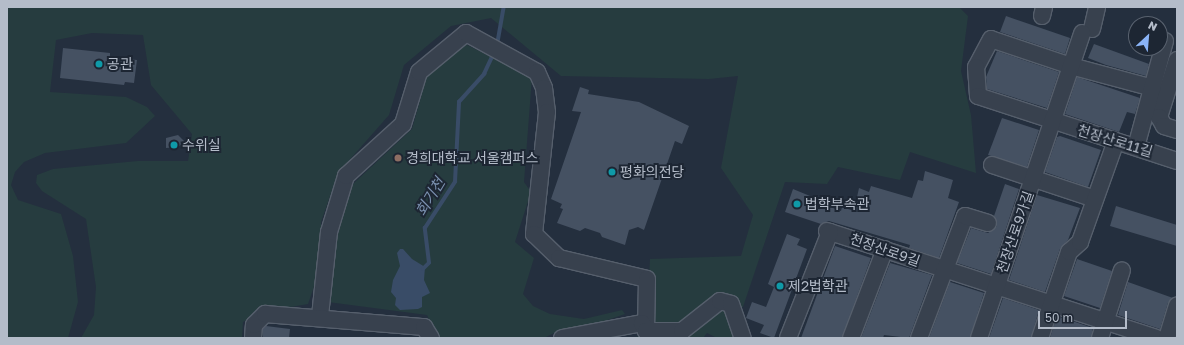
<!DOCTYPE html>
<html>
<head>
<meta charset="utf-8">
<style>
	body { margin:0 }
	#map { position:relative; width:1184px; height:345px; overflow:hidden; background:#242f3e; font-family:"Golos Text","Noto Sans KR",sans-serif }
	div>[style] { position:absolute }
	.green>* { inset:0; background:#263c3f }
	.water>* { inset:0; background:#394c67 }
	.stream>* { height:3.5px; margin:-1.75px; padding:0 1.75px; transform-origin:1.75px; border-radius:1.75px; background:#394c67 }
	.building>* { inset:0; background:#455162 }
	.roads { filter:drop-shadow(1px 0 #565f6c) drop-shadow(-1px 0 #565f6c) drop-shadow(0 1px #565f6c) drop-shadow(0 -1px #565f6c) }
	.minor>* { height:16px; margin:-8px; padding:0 8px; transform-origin:8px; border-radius:8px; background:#38414e }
	.dots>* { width:11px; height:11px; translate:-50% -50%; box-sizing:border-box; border:2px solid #1d2633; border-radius:50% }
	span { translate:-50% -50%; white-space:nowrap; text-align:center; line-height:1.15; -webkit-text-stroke:4px #1d2633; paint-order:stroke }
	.poi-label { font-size:14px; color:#b4bcc9 }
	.left { translate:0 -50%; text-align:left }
	.street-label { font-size:14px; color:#b4bcc9 }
	.water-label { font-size:15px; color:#7c92b1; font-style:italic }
	.frame { position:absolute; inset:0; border:8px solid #b4bcc9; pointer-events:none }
	.north { position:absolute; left:1128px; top:16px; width:40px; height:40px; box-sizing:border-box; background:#1d2633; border:1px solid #59626f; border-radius:50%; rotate:26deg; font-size:11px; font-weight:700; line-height:16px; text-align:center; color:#b4bcc9 }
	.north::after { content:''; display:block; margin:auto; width:14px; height:18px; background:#8ab4f8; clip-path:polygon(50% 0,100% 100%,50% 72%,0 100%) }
	.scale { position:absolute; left:1038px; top:311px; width:89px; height:18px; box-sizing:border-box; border:2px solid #b4bcc9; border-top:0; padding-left:5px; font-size:12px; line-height:14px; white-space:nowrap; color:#b4bcc9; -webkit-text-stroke:3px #1d2633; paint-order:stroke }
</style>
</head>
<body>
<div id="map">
	<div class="green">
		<div style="clip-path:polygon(7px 7px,959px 7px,968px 16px,961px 71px,971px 115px,976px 173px,910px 152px,900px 180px,838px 167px,827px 184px,785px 182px,743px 307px,727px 311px,735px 338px,717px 338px,707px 333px,703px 338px,628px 338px,648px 335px,682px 322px,646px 331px,650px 259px,741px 256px,753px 215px,721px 168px,738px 76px,709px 79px,561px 76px,491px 18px,451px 26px,404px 65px,389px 115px,338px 173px,321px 222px,322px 263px,308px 304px,261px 312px,243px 322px,242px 338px,81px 338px,94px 315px,96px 287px,86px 219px,42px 191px,36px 183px,37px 175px,53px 169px,138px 161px,188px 161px,192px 134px,151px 85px,143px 35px,92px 33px,56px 40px,50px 92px,126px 97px,147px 107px,155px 116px,126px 143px,45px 153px,24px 162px,15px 172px,11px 185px,18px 200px,61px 214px,73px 256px,78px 302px,68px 338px,7px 338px)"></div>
		<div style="clip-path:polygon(465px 44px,532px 77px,524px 182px,531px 192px,515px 242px,534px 258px,523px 294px,533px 306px,550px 314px,584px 319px,622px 310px,625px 314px,590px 326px,556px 332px,544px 338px,438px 338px,427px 315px,328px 302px,332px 253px,353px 184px,412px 129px,427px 76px)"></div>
	</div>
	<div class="water">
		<div style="clip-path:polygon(400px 249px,403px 249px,412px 259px,425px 267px,424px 280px,430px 293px,422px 297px,422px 307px,418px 309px,400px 310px,395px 305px,396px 298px,391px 292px,393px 280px,400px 266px,397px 253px)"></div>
	</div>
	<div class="stream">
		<div style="left:497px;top:45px;width:39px;rotate:-80deg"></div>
		<div style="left:423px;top:269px;width:8px;rotate:-45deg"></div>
		<div style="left:429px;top:263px;width:35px;rotate:-97deg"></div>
		<div style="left:425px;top:228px;width:55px;rotate:-56.9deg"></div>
		<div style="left:455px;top:182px;width:80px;rotate:-87.1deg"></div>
		<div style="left:459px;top:102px;width:38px;rotate:-48deg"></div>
		<div style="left:484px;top:74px;width:23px;rotate:-65deg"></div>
	</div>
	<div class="building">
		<div style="clip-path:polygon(1006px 16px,1070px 38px,1065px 54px,1000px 32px)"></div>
		<div style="clip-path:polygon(1094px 44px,1149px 64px,1146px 76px,1106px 65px,1088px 58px)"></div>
		<div style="clip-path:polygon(63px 48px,110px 53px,110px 57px,137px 60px,134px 83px,125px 82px,124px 85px,60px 78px)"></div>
		<div style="clip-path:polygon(997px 51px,1059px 72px,1047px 108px,987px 89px,986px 77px)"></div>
		<div style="clip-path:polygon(1077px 77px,1140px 98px,1135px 114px,1127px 112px,1119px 132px,1065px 114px)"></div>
		<div style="clip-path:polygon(580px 87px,589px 90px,588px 94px,639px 102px,689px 126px,682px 144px,675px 141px,644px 230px,638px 227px,629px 230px,625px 245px,602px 237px,600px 233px,585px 228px,580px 231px,557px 223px,563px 209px,560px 208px,562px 204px,551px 199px,581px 112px,572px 111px)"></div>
		<div style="clip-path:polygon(1002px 118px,1039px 130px,1027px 167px,988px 155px)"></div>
		<div style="clip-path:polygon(178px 135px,185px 142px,178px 147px,166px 148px,166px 138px)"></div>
		<div style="clip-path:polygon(1060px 136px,1101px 150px,1088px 187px,1045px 172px,1057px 137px)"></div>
		<div style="clip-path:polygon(925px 171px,953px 180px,948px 198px,959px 202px,939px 258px,909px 248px,910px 245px,829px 221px,821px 224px,785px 212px,793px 189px,810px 196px,809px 199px,841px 211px,842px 207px,854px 211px,859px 188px,869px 192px,871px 186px,912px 198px,918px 180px,923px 181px)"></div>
		<div style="clip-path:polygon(1005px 184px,1019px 189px,991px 274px,957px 263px,971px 228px,988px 233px,997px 226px,994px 216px)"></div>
		<div style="clip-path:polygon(1037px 195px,1080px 208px,1068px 240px,1060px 249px,1045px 292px,1009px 280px)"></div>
		<div style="clip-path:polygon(1116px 206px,1177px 225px,1177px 246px,1110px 226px)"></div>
		<div style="clip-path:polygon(787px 234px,800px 239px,797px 245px,807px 249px,774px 338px,760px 333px,764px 325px,746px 318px,752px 302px,766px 307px,774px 287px,768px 284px)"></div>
		<div style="clip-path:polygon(835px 246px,871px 258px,842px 338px,801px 338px)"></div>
		<div style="clip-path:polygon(1077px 259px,1112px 271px,1100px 308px,1064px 296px)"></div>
		<div style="clip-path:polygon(890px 263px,932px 275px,909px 338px,884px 335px,883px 338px,861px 338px)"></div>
		<div style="clip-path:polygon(950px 282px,984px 293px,970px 338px,929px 338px)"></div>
		<div style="clip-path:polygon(1128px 282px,1173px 298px,1168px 303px,1160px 329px,1118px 315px)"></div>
		<div style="clip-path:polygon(1003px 298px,1039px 310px,1031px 338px,989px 338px)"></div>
		<div style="clip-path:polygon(1057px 316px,1093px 328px,1091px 338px,1050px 338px)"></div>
		<div style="clip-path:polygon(266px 326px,290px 329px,289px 338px,263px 338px,263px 329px)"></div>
	</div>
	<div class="roads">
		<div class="minor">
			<div style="left:1042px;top:16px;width:9px;rotate:-77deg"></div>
			<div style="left:1092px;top:29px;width:23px;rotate:-77deg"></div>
			<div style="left:1177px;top:60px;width:60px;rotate:107.5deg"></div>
			<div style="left:1159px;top:117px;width:10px;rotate:61deg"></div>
			<div style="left:1164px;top:126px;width:14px;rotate:17deg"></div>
			<div style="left:1153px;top:88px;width:85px;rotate:-165deg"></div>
			<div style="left:1071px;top:66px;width:84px;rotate:-161.4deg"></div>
			<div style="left:991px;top:39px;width:32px;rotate:118deg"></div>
			<div style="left:976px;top:67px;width:29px;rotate:86deg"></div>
			<div style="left:978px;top:96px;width:209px;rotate:18.1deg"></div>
			<div style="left:1136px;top:147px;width:110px;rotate:-74.7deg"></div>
			<div style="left:992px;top:165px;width:108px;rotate:18.3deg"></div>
			<div style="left:827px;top:231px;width:346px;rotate:18deg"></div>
			<div style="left:320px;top:316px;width:84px;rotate:-83.9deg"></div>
			<div style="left:329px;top:232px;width:59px;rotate:-73.1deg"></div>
			<div style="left:346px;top:176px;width:77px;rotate:-42.4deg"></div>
			<div style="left:403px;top:124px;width:54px;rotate:-72.9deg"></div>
			<div style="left:419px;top:72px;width:61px;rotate:-39.7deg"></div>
			<div style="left:466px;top:33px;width:81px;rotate:28.8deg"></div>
			<div style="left:537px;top:72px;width:17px;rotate:66deg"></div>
			<div style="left:544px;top:88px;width:24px;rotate:83deg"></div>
			<div style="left:547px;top:112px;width:123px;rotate:96.1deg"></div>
			<div style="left:534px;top:234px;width:35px;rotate:44deg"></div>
			<div style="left:559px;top:258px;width:90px;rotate:13.4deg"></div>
			<div style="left:647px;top:279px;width:52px;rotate:91.1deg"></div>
			<div style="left:253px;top:338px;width:13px;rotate:-86deg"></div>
			<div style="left:254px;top:325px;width:16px;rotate:-45deg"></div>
			<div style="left:265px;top:314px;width:160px;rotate:4.7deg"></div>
			<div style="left:424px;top:327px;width:13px;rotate:58deg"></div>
			<div style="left:562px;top:338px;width:81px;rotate:-10.6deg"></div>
			<div style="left:642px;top:323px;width:9px;rotate:63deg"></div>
			<div style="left:646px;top:331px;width:36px"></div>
			<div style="left:682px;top:331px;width:48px;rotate:-38.3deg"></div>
			<div style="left:720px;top:301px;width:11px;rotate:15deg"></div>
			<div style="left:731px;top:304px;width:36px;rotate:71deg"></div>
			<div style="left:788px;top:338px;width:114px;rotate:-68.4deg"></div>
			<div style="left:851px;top:338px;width:95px;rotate:-69.1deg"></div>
			<div style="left:919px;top:338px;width:130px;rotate:-69.3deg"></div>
			<div style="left:965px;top:216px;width:24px;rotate:17deg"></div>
			<div style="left:979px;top:338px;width:322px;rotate:-71.3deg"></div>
			<div style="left:1040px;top:338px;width:91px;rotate:-71.4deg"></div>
			<div style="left:1069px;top:252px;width:15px;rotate:-42deg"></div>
			<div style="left:1080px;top:242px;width:107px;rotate:-70.4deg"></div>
			<div style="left:1100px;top:338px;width:71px;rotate:-72.1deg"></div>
			<div style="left:1167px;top:338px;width:34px;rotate:-73deg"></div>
		</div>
	</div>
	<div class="dots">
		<div style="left:99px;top:64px;background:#0f9aa8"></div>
		<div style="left:174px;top:145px;background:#0f9aa8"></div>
		<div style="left:398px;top:158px;background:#8d6e63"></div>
		<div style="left:612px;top:172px;background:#0f9aa8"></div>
		<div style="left:797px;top:204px;background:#0f9aa8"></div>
		<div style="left:780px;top:286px;background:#0f9aa8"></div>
	</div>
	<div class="poi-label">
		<span class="left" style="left:107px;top:64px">공관</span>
		<span class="left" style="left:182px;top:145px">수위실</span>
		<span class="left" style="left:406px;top:158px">경희대학교 서울캠퍼스</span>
		<span class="left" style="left:620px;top:172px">평화의전당</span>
		<span class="left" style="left:805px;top:204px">법학부속관</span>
		<span class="left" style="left:788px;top:286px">제2법학관</span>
	</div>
	<div class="street-label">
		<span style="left:1115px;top:141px;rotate:17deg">천장산로11길</span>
		<span style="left:1015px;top:232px;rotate:-71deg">천장산로9가길</span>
		<span style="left:885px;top:250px;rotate:19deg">천장산로9길</span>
	</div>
	<div class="water-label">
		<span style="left:430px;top:197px;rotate:-59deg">회기천</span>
	</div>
	<div class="frame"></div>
	<div class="north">N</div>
	<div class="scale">50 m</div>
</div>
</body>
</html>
